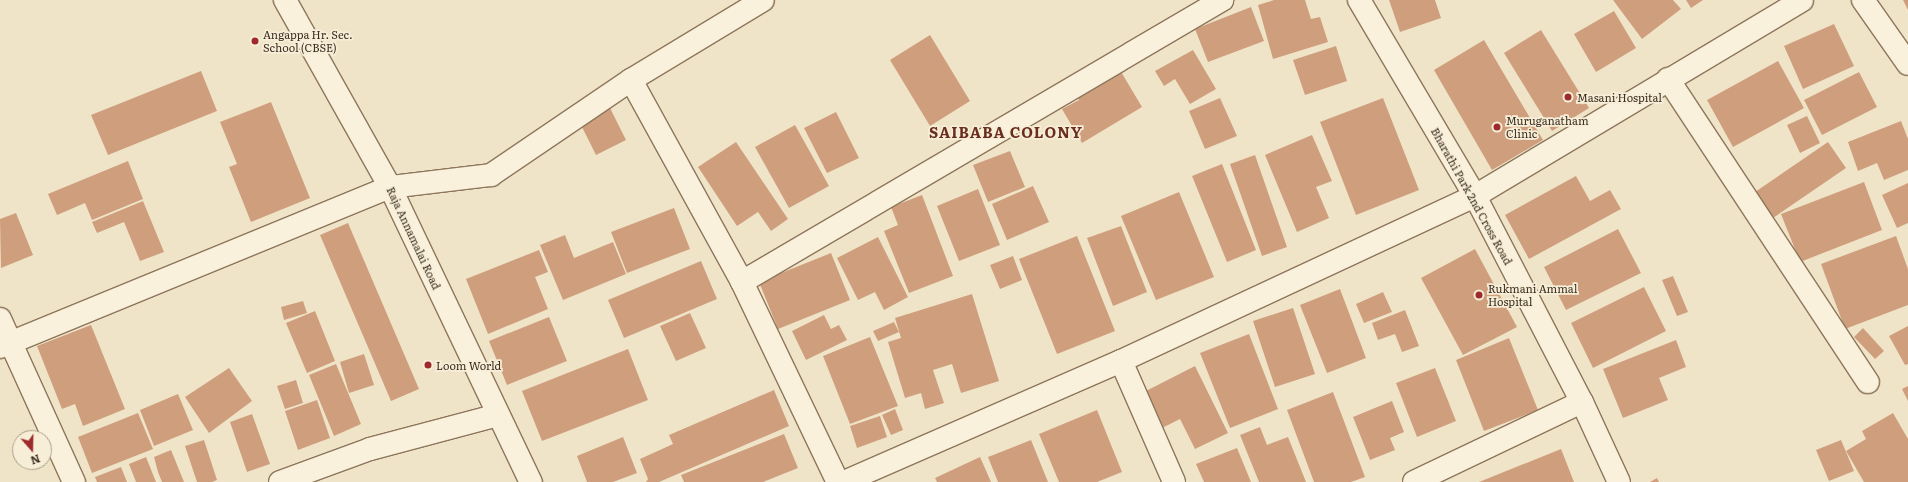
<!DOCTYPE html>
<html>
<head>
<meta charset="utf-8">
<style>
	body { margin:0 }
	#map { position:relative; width:1908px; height:482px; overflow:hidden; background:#f0e4c8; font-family:Literata,serif }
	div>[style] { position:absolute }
	.building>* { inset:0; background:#cf9f7d }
	.roads { filter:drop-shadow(1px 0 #8d765c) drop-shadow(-1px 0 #8d765c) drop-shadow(0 1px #8d765c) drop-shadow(0 -1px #8d765c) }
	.street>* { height:22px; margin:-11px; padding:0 11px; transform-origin:11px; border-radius:11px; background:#faf1dc }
	.secondary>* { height:22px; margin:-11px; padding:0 11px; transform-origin:11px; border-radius:11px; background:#faf1dc }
	.dots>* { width:11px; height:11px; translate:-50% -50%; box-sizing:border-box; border:2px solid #f7eed8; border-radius:50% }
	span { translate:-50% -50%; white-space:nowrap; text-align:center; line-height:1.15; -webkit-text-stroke:3.5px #f7eed8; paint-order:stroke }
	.poi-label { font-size:11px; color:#3d2e20 }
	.left { translate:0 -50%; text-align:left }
	.street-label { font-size:11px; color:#3d2e20 }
	.district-label { font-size:15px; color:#6b2e1e; font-weight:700; letter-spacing:1px }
	.north { position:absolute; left:12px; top:430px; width:40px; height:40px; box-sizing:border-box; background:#f7eed8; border:1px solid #ada18e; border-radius:50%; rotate:160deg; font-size:11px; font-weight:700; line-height:16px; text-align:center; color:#3d2e20 }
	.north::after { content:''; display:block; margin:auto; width:14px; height:18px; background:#9e2a2b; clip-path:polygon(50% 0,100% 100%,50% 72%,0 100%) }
</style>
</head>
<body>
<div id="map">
	<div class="building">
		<div style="clip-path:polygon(1274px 0,1305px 0,1311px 19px,1320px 17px,1328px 42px,1273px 59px,1258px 5px)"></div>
		<div style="clip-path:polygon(1389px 0,1435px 0,1441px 18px,1400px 32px)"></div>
		<div style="clip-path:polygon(1613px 0,1673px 0,1681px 9px,1642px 39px)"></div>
		<div style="clip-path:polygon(1686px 0,1703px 0,1691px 8px)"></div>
		<div style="clip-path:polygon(1903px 0,1908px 0,1908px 10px)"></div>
		<div style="clip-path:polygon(1251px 7px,1264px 41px,1208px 62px,1195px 29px)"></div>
		<div style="clip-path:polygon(1614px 11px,1636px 48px,1596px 72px,1574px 34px)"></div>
		<div style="clip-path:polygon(1834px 24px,1854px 66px,1803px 89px,1784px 46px)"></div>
		<div style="clip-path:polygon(1541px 30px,1589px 108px,1552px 131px,1504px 53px)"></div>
		<div style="clip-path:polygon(930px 35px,970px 101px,930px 126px,890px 60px)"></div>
		<div style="clip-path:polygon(1484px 40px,1543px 140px,1492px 170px,1434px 70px)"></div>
		<div style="clip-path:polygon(1336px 46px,1347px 81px,1305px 95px,1293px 60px)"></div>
		<div style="clip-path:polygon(1193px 50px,1216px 89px,1190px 104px,1175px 79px,1164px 86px,1155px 71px)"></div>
		<div style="clip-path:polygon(1778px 61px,1804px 108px,1733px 147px,1707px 100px)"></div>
		<div style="clip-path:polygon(1117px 65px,1142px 107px,1082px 143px,1062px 109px,1079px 100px,1074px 91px)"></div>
		<div style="clip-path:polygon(201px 71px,217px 111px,108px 155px,91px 115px)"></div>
		<div style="clip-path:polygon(1859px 72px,1877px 107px,1822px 135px,1804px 100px)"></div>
		<div style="clip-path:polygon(1220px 98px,1237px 136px,1205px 149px,1189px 111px)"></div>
		<div style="clip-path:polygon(1383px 98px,1419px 190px,1356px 215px,1320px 122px)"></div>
		<div style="clip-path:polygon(271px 102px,310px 198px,251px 222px,229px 167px,237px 164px,220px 122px)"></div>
		<div style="clip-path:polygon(610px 108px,626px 140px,596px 155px,580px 123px)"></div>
		<div style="clip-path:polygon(836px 112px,859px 158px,827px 173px,804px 128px)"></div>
		<div style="clip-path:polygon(1807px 116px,1820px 143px,1800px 153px,1787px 125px)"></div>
		<div style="clip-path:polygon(1901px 121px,1908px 139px,1908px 170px,1884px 180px,1877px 163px,1858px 171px,1848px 142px)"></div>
		<div style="clip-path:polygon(795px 125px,829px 186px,789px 208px,755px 147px)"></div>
		<div style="clip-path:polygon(1312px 135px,1332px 181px,1316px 187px,1329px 218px,1297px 232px,1265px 155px)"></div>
		<div style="clip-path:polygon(736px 142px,788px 219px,771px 231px,758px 212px,737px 226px,698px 167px)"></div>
		<div style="clip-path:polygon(1828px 142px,1846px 168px,1773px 218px,1755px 192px)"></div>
		<div style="clip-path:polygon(1010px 151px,1025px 187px,988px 202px,973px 165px)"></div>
		<div style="clip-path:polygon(1255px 155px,1287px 247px,1262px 256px,1230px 164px)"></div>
		<div style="clip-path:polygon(128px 161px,143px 199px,92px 220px,85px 203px,57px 215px,48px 194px)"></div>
		<div style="clip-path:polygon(1222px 164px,1256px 250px,1227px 262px,1192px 176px)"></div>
		<div style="clip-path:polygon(1576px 176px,1590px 201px,1610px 190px,1621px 209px,1529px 259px,1505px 215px)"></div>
		<div style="clip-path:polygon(1864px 182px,1882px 230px,1800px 262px,1781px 214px)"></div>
		<div style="clip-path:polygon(1908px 183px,1908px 223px,1897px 228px,1882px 195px)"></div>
		<div style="clip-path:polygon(1033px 186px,1049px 222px,1007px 240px,992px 204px)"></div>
		<div style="clip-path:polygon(978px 189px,1000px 245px,959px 261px,937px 206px)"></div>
		<div style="clip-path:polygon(1179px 192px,1214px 277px,1156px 300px,1121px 216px)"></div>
		<div style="clip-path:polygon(922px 195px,953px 276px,909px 293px,884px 231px,898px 225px,891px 207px)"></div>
		<div style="clip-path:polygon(143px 201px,164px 252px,140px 261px,124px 222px,97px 233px,92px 222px)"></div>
		<div style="clip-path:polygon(674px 208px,690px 249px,627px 273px,611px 232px)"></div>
		<div style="clip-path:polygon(16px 213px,33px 255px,1px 268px,0 219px)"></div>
		<div style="clip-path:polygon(348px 223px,419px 389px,391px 401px,320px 235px)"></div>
		<div style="clip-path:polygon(1121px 226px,1147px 292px,1113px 306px,1087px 238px)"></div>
		<div style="clip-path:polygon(1618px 229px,1641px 273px,1566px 310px,1544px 267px)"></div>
		<div style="clip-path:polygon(565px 235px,574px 258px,613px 242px,626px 274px,563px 300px,540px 245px)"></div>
		<div style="clip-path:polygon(1077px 236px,1115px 331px,1057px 354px,1019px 259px)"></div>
		<div style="clip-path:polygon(1896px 236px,1908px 269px,1908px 305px,1845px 329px,1821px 264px)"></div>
		<div style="clip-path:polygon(878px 237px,908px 297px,884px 310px,875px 292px,858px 300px,837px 258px)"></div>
		<div style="clip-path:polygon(1475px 249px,1517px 327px,1463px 355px,1421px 278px)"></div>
		<div style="clip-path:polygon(539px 250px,548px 272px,535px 277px,548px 309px,488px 334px,466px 279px)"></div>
		<div style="clip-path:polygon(831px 253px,850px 300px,778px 329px,759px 282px)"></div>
		<div style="clip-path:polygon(1013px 256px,1022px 280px,1000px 289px,990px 265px)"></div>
		<div style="clip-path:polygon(701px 261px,717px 299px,624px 338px,608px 300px)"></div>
		<div style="clip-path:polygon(1673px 276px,1688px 312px,1677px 316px,1662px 280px)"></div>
		<div style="clip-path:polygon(1644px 287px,1666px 331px,1593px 368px,1571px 323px)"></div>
		<div style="clip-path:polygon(1340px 289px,1366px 358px,1327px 373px,1300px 305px)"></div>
		<div style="clip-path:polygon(1383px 292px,1392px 312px,1364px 323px,1356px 304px)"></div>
		<div style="clip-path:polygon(972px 294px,999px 381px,961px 393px,952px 364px,933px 370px,944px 403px,925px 409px,921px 393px,905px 398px,888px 342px,901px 338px,895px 318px)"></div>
		<div style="clip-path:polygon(303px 301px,307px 313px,284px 320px,281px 307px)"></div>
		<div style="clip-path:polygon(1293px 308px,1315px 374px,1275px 387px,1253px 321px)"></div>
		<div style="clip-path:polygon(1405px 310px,1419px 346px,1402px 352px,1395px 334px,1378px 340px,1372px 323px)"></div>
		<div style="clip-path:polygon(315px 311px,335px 361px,307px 373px,286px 323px)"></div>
		<div style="clip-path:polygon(690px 313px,706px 348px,676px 361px,660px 326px)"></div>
		<div style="clip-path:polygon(824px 315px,831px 329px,839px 325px,847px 340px,806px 360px,792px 331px)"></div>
		<div style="clip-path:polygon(549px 317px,567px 361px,507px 385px,489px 341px)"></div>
		<div style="clip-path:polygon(894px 322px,899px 332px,878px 341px,873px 331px)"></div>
		<div style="clip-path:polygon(91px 325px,125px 409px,83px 426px,75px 404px,62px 409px,37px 346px)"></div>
		<div style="clip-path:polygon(1908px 326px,1908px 364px,1905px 365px,1889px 336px)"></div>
		<div style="clip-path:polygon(1863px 328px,1884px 351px,1875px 359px,1854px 337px)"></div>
		<div style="clip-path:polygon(1249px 334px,1278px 409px,1230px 428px,1200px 353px)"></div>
		<div style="clip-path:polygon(870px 337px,898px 406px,850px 424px,823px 356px)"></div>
		<div style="clip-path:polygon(1509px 338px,1538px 410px,1484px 431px,1456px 360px)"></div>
		<div style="clip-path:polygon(1676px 340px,1686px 367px,1659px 378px,1668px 400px,1623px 418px,1603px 369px)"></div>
		<div style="clip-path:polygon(628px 349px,648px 400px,542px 441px,522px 391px)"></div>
		<div style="clip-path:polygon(364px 354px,374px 385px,349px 393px,340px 362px)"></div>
		<div style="clip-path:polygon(336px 364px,361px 424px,334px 436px,309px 375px)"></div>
		<div style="clip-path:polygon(1195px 366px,1228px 433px,1195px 449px,1180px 419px,1162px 428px,1144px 392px)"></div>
		<div style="clip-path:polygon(229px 368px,252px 401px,209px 433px,185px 397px)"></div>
		<div style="clip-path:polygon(1435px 368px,1456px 421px,1417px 437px,1396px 383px)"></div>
		<div style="clip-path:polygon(296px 380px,303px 403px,285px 409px,277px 386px)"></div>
		<div style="clip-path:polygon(1908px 386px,1908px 401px,1902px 389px)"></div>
		<div style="clip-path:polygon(774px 390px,789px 426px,659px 482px,646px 482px,648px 479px,640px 459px,673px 444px,669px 435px)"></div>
		<div style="clip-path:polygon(1333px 392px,1365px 477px,1351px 482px,1314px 482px,1287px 410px)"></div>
		<div style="clip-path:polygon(178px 394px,193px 430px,154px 446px,140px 410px)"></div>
		<div style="clip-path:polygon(317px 400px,330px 438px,298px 450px,285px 411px)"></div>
		<div style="clip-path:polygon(1392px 401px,1404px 432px,1390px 438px,1395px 450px,1370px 460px,1353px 417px)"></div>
		<div style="clip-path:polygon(895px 409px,903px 430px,891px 435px,882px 415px)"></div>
		<div style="clip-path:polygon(1097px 410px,1122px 472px,1097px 482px,1059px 482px,1039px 434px)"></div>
		<div style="clip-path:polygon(138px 413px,153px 449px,92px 473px,78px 437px)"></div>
		<div style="clip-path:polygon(1893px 413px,1908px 439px,1908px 482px,1864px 482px,1846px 451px,1866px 439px,1862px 431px)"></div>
		<div style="clip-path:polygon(252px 414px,270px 464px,247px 472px,230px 422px)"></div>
		<div style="clip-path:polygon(880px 416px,887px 437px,857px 448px,850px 426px)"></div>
		<div style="clip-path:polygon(1260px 427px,1267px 445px,1288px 437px,1306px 482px,1259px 482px,1240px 435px)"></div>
		<div style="clip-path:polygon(784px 434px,798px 468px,763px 482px,684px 482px,681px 475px)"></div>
		<div style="clip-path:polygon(623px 437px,637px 473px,613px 482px,587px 482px,577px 456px)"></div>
		<div style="clip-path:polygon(204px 440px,217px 480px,212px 482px,197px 482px,185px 446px)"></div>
		<div style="clip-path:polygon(1031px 440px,1048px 482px,998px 482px,988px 457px)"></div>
		<div style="clip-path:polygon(1841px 440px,1854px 471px,1829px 481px,1816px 450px)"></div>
		<div style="clip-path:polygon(1237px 448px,1251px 482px,1204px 482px,1196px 464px)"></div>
		<div style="clip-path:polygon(1561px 449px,1574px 482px,1479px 482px)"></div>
		<div style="clip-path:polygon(171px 450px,184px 482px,162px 482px,158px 472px,154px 457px)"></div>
		<div style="clip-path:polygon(146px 457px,156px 482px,136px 482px,129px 464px)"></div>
		<div style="clip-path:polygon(980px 457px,991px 482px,937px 482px,935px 478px)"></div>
		<div style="clip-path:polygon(121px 467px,127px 482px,97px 482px,95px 477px)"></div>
		<div style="clip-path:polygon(1657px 478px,1659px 482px,1650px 482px)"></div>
	</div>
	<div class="roads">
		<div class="street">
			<div style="left:1359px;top:0;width:228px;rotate:59.4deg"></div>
			<div style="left:1475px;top:196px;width:232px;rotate:62.6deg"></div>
			<div style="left:1582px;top:402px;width:88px;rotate:65.2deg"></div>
			<div style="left:1863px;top:0;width:78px;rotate:54.9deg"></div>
			<div style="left:1668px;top:79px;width:363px;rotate:56.6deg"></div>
			<div style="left:631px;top:80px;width:230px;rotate:61.2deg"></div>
			<div style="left:742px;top:282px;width:557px;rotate:-30.43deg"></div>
			<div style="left:742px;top:282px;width:222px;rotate:64.4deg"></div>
			<div style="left:0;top:319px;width:179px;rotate:65.6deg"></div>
			<div style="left:0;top:347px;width:422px;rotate:-22.3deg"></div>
			<div style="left:390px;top:187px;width:102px;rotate:-6.8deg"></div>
			<div style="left:491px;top:175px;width:169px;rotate:-34.2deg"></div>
			<div style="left:631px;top:80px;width:154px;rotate:-31.2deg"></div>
			<div style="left:1121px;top:361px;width:132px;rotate:66.3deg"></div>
			<div style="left:280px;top:482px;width:96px;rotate:-20.1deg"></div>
			<div style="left:370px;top:449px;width:132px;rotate:-14.9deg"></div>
			<div style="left:844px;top:482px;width:302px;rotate:-23.6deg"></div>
			<div style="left:1121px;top:361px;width:391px;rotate:-25deg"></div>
			<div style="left:1475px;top:196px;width:381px;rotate:-30.9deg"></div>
			<div style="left:1414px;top:482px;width:186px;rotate:-25.5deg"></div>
		</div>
		<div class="secondary">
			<div style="left:285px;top:0;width:214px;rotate:60.7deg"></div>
			<div style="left:390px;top:187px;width:327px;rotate:64.5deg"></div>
		</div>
	</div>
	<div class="dots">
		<div style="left:255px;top:41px;background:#9e2a2b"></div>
		<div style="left:1568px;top:97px;background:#9e2a2b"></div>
		<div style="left:1497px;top:127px;background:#9e2a2b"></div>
		<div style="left:1479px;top:295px;background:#9e2a2b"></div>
		<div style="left:428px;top:365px;background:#9e2a2b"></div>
	</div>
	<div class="poi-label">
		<span class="left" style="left:263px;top:41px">Angappa Hr. Sec.<br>School (CBSE)</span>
		<span class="left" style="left:1577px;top:97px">Masani Hospital</span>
		<span class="left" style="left:1506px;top:127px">Muruganatham<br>Clinic</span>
		<span class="left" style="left:1488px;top:295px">Rukmani Ammal<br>Hospital</span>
		<span class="left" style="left:436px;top:365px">Loom World</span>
	</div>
	<div class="street-label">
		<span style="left:1472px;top:196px;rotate:61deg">Bharathi Park 2nd Cross Road</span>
		<span style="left:414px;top:238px;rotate:65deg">Raja Annamalai Road</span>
	</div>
	<div class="district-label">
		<span style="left:1006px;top:132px">SAIBABA COLONY</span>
	</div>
	<div class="north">N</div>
</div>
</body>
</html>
